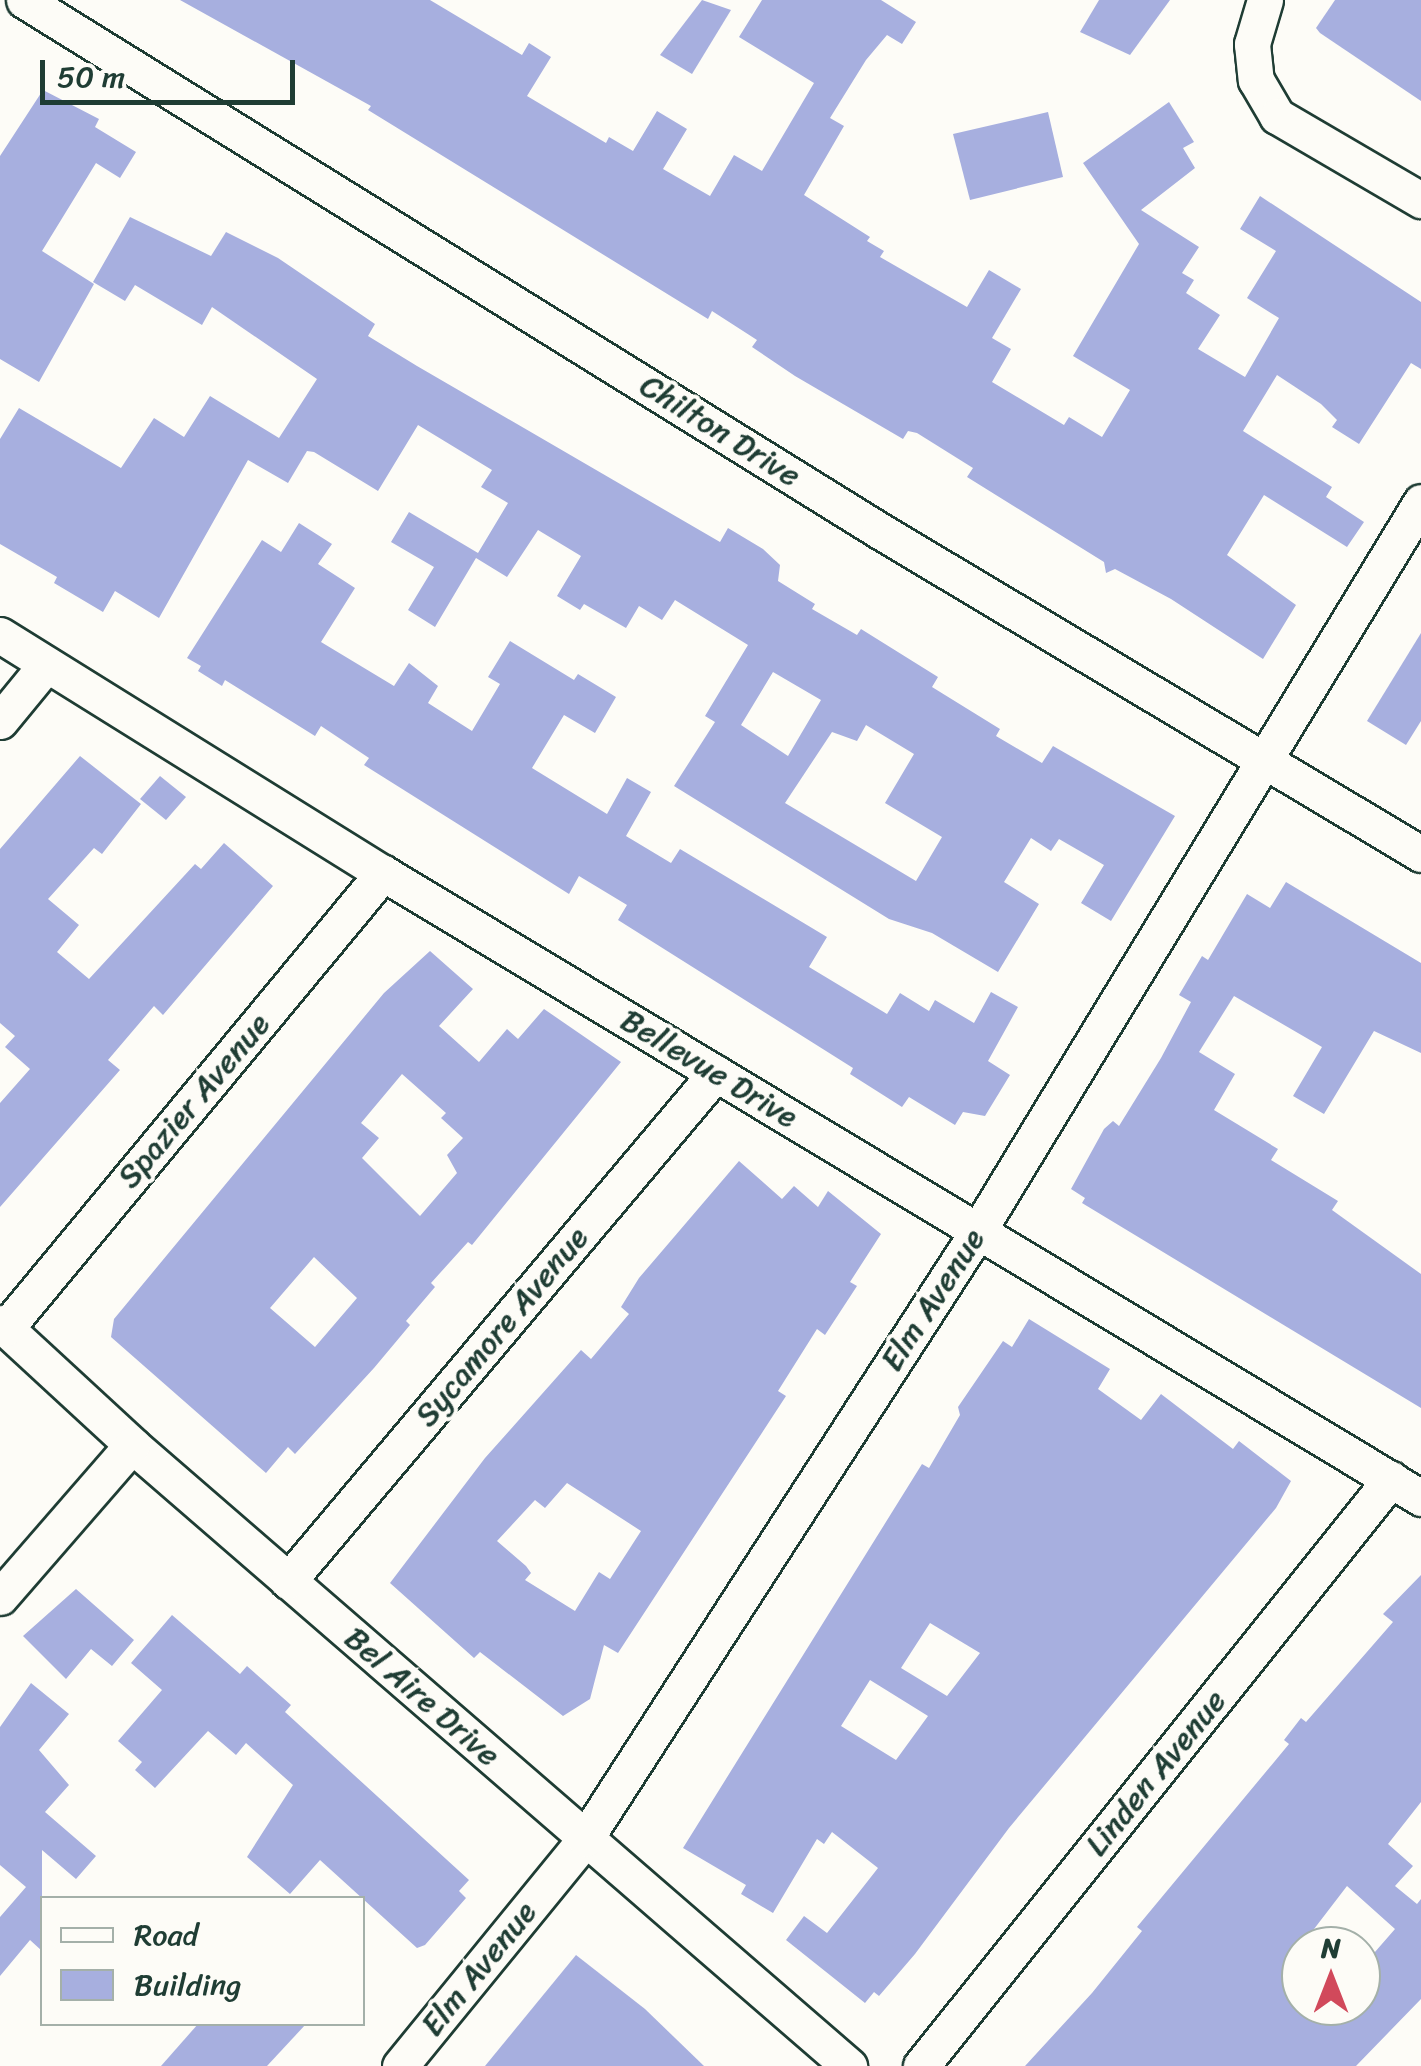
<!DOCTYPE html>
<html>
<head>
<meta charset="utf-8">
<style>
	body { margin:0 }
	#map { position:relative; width:1421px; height:2066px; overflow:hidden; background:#fdfcf7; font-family:Sriracha,sans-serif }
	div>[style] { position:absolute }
	.building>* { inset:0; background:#a7afdf }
	.roads { filter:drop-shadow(2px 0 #1f3d34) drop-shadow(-2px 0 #1f3d34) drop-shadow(0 2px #1f3d34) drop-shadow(0 -2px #1f3d34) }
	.minor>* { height:35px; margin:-17.5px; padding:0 17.5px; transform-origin:17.5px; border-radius:17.5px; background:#fdfcf7 }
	span { translate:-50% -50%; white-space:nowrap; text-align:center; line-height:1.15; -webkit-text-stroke:8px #fdfcf7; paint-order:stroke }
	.street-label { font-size:32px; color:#1f3d34 }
	.legend { position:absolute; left:40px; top:1896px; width:325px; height:130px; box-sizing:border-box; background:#fdfcf7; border:2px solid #a4b0a9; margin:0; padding:12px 18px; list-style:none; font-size:30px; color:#1f3d34 }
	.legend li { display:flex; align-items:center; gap:20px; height:50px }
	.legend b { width:50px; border:2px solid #a4b0a9 }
	.north { position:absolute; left:1281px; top:1926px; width:100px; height:100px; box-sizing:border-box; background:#fdfcf7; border:2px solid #a4b0a9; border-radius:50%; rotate:0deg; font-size:28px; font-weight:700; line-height:40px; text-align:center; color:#1f3d34 }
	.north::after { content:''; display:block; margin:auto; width:35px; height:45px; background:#d1495b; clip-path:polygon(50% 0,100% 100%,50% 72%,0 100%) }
	.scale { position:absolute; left:40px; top:60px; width:255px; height:45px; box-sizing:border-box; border:5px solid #1f3d34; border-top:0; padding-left:12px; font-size:30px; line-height:35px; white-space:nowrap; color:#1f3d34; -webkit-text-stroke:8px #fdfcf7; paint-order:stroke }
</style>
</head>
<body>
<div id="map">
	<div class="building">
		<div style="clip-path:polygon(180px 0,430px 0,522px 55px,529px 43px,551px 57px,527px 96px,606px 143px,609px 137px,633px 151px,657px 111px,687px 129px,663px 169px,710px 196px,734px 155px,762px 171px,814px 83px,739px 37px,762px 0,881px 0,916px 22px,902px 44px,887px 35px,866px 60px,830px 118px,844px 126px,804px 195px,870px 237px,867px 241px,884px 251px,880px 257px,967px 307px,989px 270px,1021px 289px,992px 338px,1011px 349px,992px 382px,1064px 425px,1069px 417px,1102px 437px,1130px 390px,1073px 356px,1139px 244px,1083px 163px,1169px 102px,1194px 142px,1183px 148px,1195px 168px,1141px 210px,1199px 247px,1182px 273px,1194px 280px,1186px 293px,1220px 315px,1198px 349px,1245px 377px,1279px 318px,1247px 298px,1276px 251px,1240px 229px,1260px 196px,1421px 302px,1421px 369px,1411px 363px,1359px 444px,1332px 427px,1337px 420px,1321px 404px,1277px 375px,1243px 431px,1332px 487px,1326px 497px,1364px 522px,1347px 547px,1264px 495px,1227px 555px,1296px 605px,1263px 659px,1171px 599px,1115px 569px,1106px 573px,1104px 562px,967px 477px,973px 468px,917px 433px,908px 431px,903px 439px,795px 376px,752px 347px,757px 340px,712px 311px,708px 319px,368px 110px,371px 106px)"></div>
		<div style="clip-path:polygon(702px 0,731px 10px,692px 74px,660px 55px)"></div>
		<div style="clip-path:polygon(1099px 0,1170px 0,1130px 55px,1080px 32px)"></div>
		<div style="clip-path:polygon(1335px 0,1421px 0,1421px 101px,1320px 33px,1316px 28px)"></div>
		<div style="clip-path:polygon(43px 90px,99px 119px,95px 127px,136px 152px,120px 178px,96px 163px,42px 251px,94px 284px,39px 382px,0 359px,0 156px)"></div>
		<div style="clip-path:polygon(1048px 112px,1063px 177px,970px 200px,953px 134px)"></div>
		<div style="clip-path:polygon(evenodd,130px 217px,211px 256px,226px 232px,278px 258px,375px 324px,368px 336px,417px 366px,720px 542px,728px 528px,763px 549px,780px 565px,778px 581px,815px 604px,812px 609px,857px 635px,861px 629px,938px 677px,932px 687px,1000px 729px,996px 736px,1042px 763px,1053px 746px,1175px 816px,1111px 921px,1081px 903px,1104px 865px,1059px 839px,1051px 851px,1031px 838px,1004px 882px,1039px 904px,998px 972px,932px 933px,889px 919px,674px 786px,715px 722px,705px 716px,748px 645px,675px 600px,662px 620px,639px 606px,626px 628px,584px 604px,580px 610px,557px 596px,581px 556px,538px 530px,507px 577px,476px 558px,435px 627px,408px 610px,434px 567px,391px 542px,409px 512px,478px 553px,508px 503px,481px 487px,492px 470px,418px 425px,378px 491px,314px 452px,307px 451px,288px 483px,248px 460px,159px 618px,115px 591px,103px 612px,54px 583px,57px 577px,0 544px,0 439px,19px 408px,121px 468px,154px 418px,184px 437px,210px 396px,279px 438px,317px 379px,212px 307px,202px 325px,135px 285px,125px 301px,93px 282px,130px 217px,773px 672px,821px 700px,788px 756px,741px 725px,773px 672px,130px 217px,866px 725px,914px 754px,885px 803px,942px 837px,916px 881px,785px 803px,832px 732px,857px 741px,866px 725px)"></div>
		<div style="clip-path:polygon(299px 523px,332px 544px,318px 564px,355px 588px,321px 642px,394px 686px,409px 663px,438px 686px,428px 703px,472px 731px,500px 684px,488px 677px,510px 641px,574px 680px,578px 674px,616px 697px,595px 733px,564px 715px,532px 768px,607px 814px,627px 778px,651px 792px,626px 836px,671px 863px,680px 849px,827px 937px,809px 967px,887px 1014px,900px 993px,929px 1011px,935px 1000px,974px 1023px,991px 992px,1018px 1007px,988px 1061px,1010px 1075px,985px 1116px,963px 1112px,955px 1125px,909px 1097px,902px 1107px,850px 1074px,853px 1068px,618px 920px,627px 905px,579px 876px,569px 894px,364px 765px,369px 758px,321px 726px,315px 736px,225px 680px,222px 686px,198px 671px,201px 666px,187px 658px,262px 540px,281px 552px)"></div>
		<div style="clip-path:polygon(1421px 633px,1421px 721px,1406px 745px,1367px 721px)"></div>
		<div style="clip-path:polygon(80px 756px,141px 804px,102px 854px,94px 848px,48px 899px,79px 925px,57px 952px,89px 979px,195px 864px,201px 869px,224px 843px,273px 886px,163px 1015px,154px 1006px,108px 1060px,120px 1070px,0 1207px,0 1103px,30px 1069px,5px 1047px,15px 1036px,0 1023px,0 849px)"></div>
		<div style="clip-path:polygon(160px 776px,186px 797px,166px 820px,140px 799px)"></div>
		<div style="clip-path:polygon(1286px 882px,1421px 963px,1421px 1053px,1374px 1031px,1324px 1114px,1293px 1096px,1322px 1047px,1234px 996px,1199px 1052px,1235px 1074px,1214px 1110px,1278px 1149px,1271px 1160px,1338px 1201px,1332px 1210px,1421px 1274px,1421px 1408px,1082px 1203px,1085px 1198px,1071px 1189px,1104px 1129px,1113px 1121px,1119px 1126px,1161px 1058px,1191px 1002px,1179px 995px,1202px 956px,1208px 960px,1247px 894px,1270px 908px)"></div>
		<div style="clip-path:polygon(evenodd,430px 951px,473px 989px,439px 1026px,479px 1062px,507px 1029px,518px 1039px,544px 1009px,621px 1062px,472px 1245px,468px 1242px,431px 1283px,435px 1287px,406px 1321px,410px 1325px,374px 1368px,295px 1454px,288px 1447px,266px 1473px,111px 1337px,114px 1319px,384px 993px,430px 951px,402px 1074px,446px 1113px,441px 1118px,463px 1138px,447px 1155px,457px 1173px,420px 1216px,362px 1158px,379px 1138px,361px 1123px,402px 1074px,430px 951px,314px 1257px,357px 1298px,315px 1347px,270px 1308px,314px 1257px)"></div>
		<div style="clip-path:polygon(evenodd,739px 1161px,782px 1199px,794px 1186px,818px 1207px,828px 1191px,881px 1234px,850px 1282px,857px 1286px,825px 1335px,817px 1329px,778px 1391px,786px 1396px,618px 1653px,604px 1645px,590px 1699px,563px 1716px,480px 1652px,474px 1658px,390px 1583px,485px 1458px,581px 1350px,591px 1359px,629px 1314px,621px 1307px,639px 1278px,739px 1161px,567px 1483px,641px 1531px,610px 1579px,599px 1572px,575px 1611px,525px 1580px,531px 1573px,526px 1566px,497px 1541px,535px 1500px,545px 1508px,567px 1483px)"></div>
		<div style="clip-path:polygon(evenodd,1029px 1319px,1110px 1369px,1098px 1389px,1141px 1420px,1161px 1394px,1233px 1449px,1239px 1441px,1291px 1481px,1276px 1508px,1009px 1828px,915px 1954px,879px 1996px,874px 1992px,865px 2003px,786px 1940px,804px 1916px,827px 1933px,878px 1868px,832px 1832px,824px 1844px,817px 1839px,773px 1913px,741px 1894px,746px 1885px,683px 1848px,922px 1464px,929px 1468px,960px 1415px,958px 1407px,1003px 1341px,1012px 1347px,1029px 1319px,930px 1623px,980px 1653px,947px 1696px,901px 1668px,930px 1623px,1029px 1319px,870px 1680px,928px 1716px,896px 1760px,841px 1726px,870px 1680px)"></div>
		<div style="clip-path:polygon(evenodd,1421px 1575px,1421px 1802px,1388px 1844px,1413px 1866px,1395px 1886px,1417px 1904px,1421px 1899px,1421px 1999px,1356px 2066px,1025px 2066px,1092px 1993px,1142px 1931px,1137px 1927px,1289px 1744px,1284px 1740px,1301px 1718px,1306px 1722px,1393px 1622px,1383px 1614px,1421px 1575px,1347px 1886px,1395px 1929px,1361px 1968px,1361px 2006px,1301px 2006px,1301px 1946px,1347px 1886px)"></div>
		<div style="clip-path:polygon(76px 1589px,134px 1640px,112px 1666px,91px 1649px,66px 1679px,23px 1636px)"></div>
		<div style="clip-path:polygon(172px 1615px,240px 1674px,247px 1666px,291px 1705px,285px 1712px,469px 1880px,459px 1891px,466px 1898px,425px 1945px,417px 1948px,320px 1860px,290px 1894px,247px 1857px,293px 1785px,246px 1743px,236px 1755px,208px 1731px,155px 1788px,135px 1770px,142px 1762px,118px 1741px,162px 1690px,131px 1663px)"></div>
		<div style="clip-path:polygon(31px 1683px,69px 1714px,39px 1750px,69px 1785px,45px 1812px,96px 1856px,76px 1879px,42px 1850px,42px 1951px,30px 1940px,0 1976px,0 1917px,26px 1887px,0 1865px,0 1727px)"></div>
		<div style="clip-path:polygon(576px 1955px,645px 2009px,704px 2066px,485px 2066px)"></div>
		<div style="clip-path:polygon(198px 2024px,306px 2024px,267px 2066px,161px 2066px)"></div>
	</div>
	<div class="roads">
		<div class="minor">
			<div style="left:24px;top:0;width:1007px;rotate:31.81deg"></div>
			<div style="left:880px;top:531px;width:630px;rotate:30.84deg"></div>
			<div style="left:1265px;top:0;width:46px;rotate:106.5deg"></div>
			<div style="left:1252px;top:44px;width:36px;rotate:84deg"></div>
			<div style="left:1256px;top:80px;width:42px;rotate:59.7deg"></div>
			<div style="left:1277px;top:116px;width:167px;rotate:30.3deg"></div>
			<div style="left:0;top:635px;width:451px;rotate:31.9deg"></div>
			<div style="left:383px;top:873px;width:1212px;rotate:31.05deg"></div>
			<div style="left:0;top:721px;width:71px;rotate:-50.7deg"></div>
			<div style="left:0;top:1323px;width:180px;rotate:42.7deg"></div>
			<div style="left:132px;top:1445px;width:949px;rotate:40.9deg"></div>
			<div style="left:6px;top:1328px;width:591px;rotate:-50.36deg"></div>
			<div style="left:288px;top:1581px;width:664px;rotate:-49.89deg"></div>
			<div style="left:0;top:1597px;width:201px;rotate:-49deg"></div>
			<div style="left:400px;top:2066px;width:293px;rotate:-50.8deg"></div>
			<div style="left:585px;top:1839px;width:724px;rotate:-57.12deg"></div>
			<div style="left:978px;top:1231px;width:853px;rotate:-58.71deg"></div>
			<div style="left:921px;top:2066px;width:752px;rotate:-51.32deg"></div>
		</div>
	</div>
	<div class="street-label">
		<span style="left:720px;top:431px;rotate:32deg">Chilton Drive</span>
		<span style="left:709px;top:1069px;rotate:31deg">Bellevue Drive</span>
		<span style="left:194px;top:1101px;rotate:-50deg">Spazier Avenue</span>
		<span style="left:933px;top:1300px;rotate:-57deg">Elm Avenue</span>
		<span style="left:502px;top:1327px;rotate:-50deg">Sycamore Avenue</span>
		<span style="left:422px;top:1697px;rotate:41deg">Bel Aire Drive</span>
		<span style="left:1156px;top:1773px;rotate:-51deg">Linden Avenue</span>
		<span style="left:479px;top:1969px;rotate:-51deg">Elm Avenue</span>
	</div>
	<ul class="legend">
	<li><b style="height:12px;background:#fdfcf7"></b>Road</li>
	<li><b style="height:28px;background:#a7afdf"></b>Building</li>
	</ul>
	<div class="north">N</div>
	<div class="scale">50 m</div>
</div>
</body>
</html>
